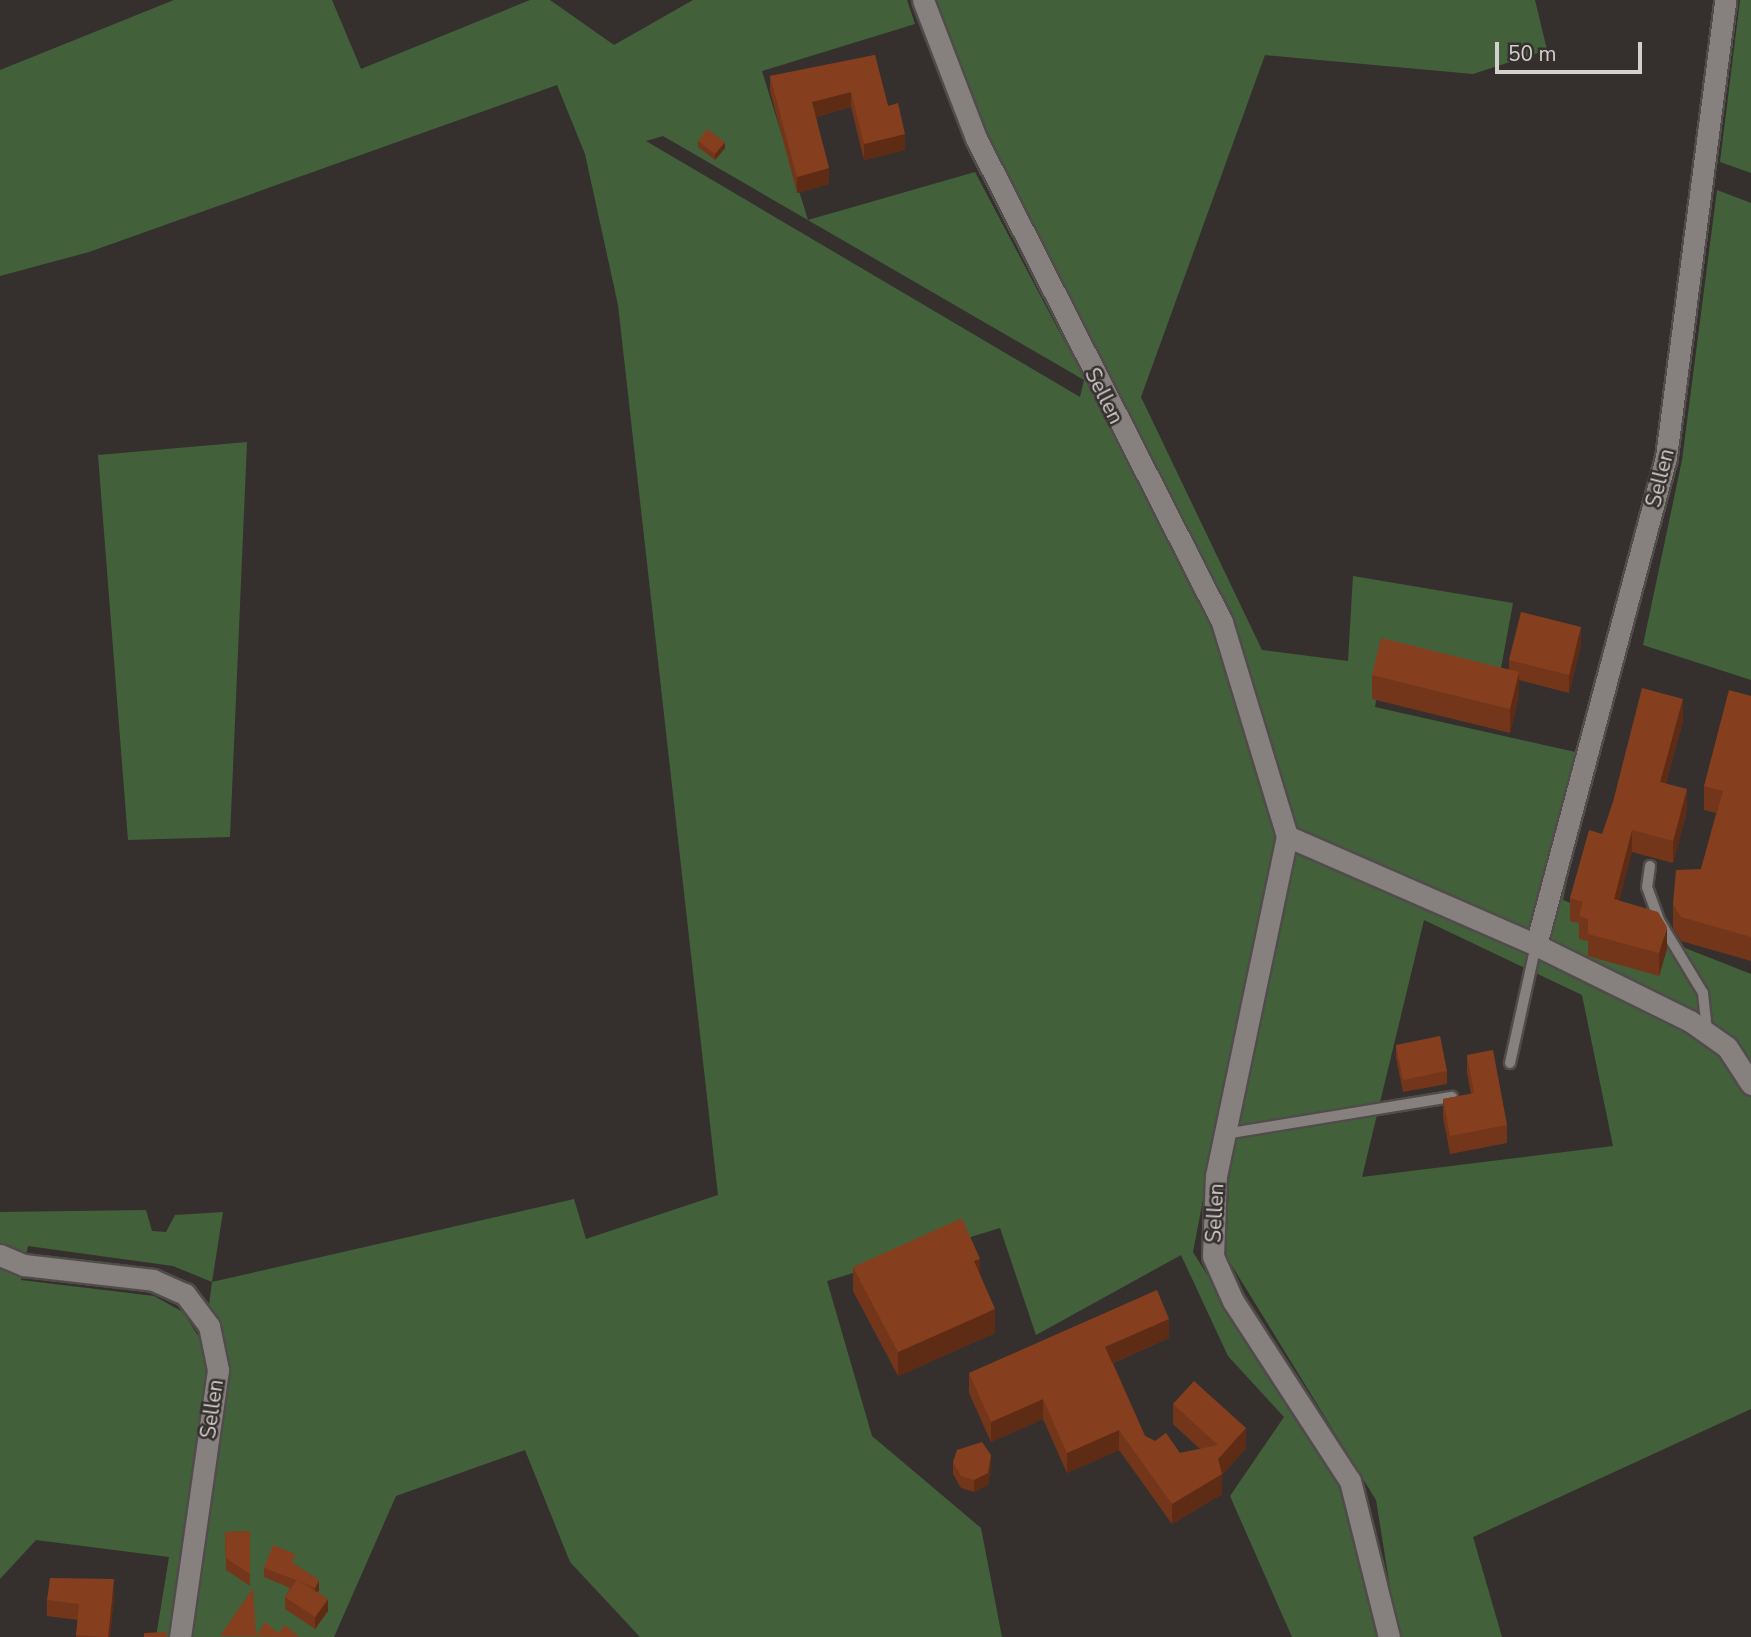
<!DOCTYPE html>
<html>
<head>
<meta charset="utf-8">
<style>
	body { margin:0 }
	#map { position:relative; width:1751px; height:1637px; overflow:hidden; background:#35302e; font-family:"Nunito Sans",sans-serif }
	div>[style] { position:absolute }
	.green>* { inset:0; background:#42613b }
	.roads { filter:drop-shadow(2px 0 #4f4c4a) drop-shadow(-2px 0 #4f4c4a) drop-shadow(0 2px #4f4c4a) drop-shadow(0 -2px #4f4c4a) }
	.lane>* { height:10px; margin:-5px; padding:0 5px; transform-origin:5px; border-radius:5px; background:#86807e }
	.street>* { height:21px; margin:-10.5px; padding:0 10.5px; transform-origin:10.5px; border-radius:10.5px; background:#86807e }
	.wall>* { inset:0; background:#73361a }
	.shaded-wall>* { inset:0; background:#5e2c15 }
	.building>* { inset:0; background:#863f1e }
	span { translate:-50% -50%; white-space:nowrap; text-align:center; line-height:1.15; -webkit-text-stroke:5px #35302e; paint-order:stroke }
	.street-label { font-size:21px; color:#d3d0cf }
	.scale { position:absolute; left:1495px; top:42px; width:147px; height:32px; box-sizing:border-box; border:4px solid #d3d0cf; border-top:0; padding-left:9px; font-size:21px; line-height:24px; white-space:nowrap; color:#d3d0cf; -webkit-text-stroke:5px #35302e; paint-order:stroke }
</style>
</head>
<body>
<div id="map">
	<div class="green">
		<div style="clip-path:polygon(evenodd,174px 0,332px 0,361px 69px,530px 0,550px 0,614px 45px,693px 0,907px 0,915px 24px,762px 71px,808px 220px,975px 172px,1085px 380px,1097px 373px,984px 134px,935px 0,1535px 0,1547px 50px,1473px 74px,1265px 55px,1141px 397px,1262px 650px,1348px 661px,1353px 576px,1513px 603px,1499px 679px,1383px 658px,1375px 707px,1593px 756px,1563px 900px,1751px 974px,1751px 1409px,1473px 1537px,1502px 1637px,1398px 1637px,1376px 1500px,1226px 1256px,1230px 1155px,1211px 1158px,1193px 1252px,1286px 1401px,1307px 1417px,1348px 1497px,1379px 1637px,1292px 1637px,1230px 1496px,1284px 1417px,1228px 1356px,1181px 1255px,1036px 1335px,1000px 1228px,827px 1281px,872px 1436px,981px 1528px,1002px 1637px,640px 1637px,570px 1562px,525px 1450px,396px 1496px,334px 1637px,156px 1637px,169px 1557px,36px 1540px,0 1579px,0 1212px,146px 1210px,152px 1231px,166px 1232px,175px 1215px,223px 1212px,212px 1282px,574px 1199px,586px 1239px,718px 1195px,618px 305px,585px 154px,557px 85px,89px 252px,0 276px,0 70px,174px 0,663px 136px,1084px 380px,1080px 397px,646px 141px,663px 136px,174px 0,1424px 920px,1582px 995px,1613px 1146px,1362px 1177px,1424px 920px,174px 0,28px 1246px,173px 1266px,212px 1282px,204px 1345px,183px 1312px,154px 1296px,21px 1280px,28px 1246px)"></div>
		<div style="clip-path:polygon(1740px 0,1751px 0,1751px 173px,1720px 162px)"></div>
		<div style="clip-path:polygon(1717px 190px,1751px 203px,1751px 680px,1643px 645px,1682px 460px)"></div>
		<div style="clip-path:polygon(247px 442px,230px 837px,128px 840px,98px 455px)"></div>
	</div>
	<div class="roads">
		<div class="lane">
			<div style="left:1650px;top:866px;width:21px;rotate:98deg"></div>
			<div style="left:1647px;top:887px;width:37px;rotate:70deg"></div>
			<div style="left:1660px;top:922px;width:83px;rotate:58.8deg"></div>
			<div style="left:1703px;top:993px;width:38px;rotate:84deg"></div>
			<div style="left:1510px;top:1063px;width:121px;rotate:-77.6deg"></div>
			<div style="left:1225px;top:1134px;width:230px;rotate:-9.3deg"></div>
		</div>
		<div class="street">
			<div style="left:923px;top:0;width:148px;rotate:69deg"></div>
			<div style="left:976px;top:138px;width:543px;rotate:63.06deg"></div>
			<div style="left:1222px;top:622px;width:224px;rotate:73.1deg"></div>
			<div style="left:1536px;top:945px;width:505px;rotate:-75.08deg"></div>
			<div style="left:1666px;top:457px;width:461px;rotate:-82.6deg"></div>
			<div style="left:0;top:1255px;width:26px;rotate:23deg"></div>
			<div style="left:24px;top:1265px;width:130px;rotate:6.6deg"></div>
			<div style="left:153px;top:1280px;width:35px;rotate:24deg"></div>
			<div style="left:185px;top:1294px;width:40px;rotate:53deg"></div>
			<div style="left:209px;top:1326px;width:45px;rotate:78.4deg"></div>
			<div style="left:218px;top:1370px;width:270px;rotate:98.1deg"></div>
			<div style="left:1389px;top:1637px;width:161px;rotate:-104deg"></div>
			<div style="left:1350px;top:1481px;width:215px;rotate:-123deg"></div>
			<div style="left:1233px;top:1301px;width:49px;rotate:-114deg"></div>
			<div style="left:1213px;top:1256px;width:80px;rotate:-87.9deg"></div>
			<div style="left:1216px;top:1176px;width:347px;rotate:-78.2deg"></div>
			<div style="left:1287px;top:836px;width:272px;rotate:23.6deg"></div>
			<div style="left:1536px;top:945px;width:172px;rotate:26.3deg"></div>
			<div style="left:1690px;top:1021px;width:45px;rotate:35.1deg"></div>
			<div style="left:1727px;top:1047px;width:44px;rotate:57deg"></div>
		</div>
	</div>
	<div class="wall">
		<div style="clip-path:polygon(875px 55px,888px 106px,905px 150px,864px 160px,851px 107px,816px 117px,829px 184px,797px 193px,770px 91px,770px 76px)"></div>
		<div style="clip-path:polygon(698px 141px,725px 148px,715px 160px,698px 147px)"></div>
		<div style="clip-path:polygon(1581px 645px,1569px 693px,1519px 680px,1519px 696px,1510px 733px,1372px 699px,1372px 675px,1509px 669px,1509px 660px)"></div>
		<div style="clip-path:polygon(1751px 696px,1751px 961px,1681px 941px,1673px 928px,1673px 904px,1701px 869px,1716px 813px,1704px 810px,1704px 786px)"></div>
		<div style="clip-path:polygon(1683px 721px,1666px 783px,1687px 811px,1673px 863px,1632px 852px,1619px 901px,1667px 949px,1659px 976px,1588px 956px,1588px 941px,1579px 939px,1579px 923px,1570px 921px,1570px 898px,1602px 834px)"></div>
		<div style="clip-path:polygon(1396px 1045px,1447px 1071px,1447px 1084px,1403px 1092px,1396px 1057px)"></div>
		<div style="clip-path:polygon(1467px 1055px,1507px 1125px,1507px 1143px,1450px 1154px,1443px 1117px,1443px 1099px,1471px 1094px,1467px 1073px)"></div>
		<div style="clip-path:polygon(853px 1267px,980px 1275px,995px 1333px,898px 1376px,853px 1291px)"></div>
		<div style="clip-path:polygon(1169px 1338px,1113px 1363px,1145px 1436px,1180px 1453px,1200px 1449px,1173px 1424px,1173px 1404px,1246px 1448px,1222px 1475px,1222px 1494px,1172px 1524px,1119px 1450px,1067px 1473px,1043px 1419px,991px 1442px,969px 1393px,969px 1373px)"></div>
		<div style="clip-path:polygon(953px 1462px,991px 1467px,988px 1485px,974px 1492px,961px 1488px,953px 1474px)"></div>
		<div style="clip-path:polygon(250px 1531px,250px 1586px,226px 1570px,225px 1532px)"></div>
		<div style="clip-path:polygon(295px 1564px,319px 1590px,317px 1592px,328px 1611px,315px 1629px,285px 1609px,285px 1597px,290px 1588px,264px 1577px,264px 1568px)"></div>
		<div style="clip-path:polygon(114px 1595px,110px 1637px,76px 1637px,78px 1620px,47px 1616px,47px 1600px)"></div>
	</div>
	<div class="shaded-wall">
		<div style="clip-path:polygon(851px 92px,851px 107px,812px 118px,812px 102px)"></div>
		<div style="clip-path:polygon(905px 134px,905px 150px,864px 160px,864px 144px)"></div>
		<div style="clip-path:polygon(725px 142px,725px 148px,715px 160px,715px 154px)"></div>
		<div style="clip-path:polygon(829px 168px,829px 184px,797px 193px,797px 177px)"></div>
		<div style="clip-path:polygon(1581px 627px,1581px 645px,1569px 693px,1569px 675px)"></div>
		<div style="clip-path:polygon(1519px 672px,1519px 696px,1510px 733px,1510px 709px)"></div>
		<div style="clip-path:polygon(1683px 699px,1683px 721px,1660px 804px,1660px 782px)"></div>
		<div style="clip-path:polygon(1687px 789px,1687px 811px,1673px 863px,1673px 841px)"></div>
		<div style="clip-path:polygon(1632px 830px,1632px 852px,1614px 921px,1614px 899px)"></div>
		<div style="clip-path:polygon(1667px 927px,1667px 949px,1659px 976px,1659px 953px)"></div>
		<div style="clip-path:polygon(980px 1259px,980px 1283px,974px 1261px)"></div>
		<div style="clip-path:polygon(995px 1309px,995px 1333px,898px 1376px,898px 1352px)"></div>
		<div style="clip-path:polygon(1169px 1319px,1169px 1338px,1105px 1366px,1105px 1347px)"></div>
		<div style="clip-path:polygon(1043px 1399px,1043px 1419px,991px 1442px,991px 1422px)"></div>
		<div style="clip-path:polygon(1246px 1428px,1246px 1448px,1222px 1475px,1222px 1494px,1172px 1524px,1172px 1504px,1218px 1459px)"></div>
		<div style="clip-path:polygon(1119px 1430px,1119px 1450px,1067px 1473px,1067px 1453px)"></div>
		<div style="clip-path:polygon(991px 1455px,991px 1467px,988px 1485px,974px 1492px,974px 1480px)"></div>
		<div style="clip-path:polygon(114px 1579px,114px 1595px,110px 1637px,108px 1637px)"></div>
		<div style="clip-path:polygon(319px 1580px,319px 1590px,315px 1598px,315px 1588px)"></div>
		<div style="clip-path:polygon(328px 1599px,328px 1611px,315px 1629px,315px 1617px)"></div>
	</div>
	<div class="building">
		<div style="clip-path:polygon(875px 55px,888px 106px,898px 103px,905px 134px,864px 144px,851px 92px,812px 102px,829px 168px,797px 177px,770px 76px)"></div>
		<div style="clip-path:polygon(707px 129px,725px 142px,715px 154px,698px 141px)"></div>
		<div style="clip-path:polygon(1521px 612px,1581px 627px,1569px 675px,1509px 660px)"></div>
		<div style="clip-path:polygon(1381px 638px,1519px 672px,1510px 709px,1372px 675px)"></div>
		<div style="clip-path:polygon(1642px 688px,1683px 699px,1660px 782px,1687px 789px,1673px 841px,1632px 830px,1614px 899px,1658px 912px,1667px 927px,1659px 953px,1588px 934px,1588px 919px,1579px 916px,1583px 902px,1570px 898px,1589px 830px,1602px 834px,1613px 802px)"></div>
		<div style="clip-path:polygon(1729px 690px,1751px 696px,1751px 937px,1681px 917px,1673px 904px,1676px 870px,1701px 869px,1723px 791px,1704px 786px)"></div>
		<div style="clip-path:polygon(1440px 1036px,1447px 1071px,1403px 1080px,1396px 1045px)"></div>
		<div style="clip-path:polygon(1493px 1050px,1507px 1125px,1450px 1136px,1443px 1099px,1474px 1093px,1467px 1055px)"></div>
		<div style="clip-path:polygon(962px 1218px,980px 1259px,974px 1261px,995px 1309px,898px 1352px,853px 1267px)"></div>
		<div style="clip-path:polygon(1157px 1290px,1169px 1319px,1105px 1347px,1145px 1436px,1155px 1441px,1166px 1433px,1180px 1453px,1218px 1445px,1173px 1404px,1194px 1381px,1246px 1428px,1218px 1459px,1222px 1474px,1172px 1504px,1119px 1430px,1067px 1453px,1043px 1399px,991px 1422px,969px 1373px)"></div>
		<div style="clip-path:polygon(982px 1442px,991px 1455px,988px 1473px,974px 1480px,961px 1476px,953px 1462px,957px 1450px)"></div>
		<div style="clip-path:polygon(250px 1531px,250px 1574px,226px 1558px,225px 1532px)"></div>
		<div style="clip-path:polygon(273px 1545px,295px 1554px,292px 1562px,319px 1580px,315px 1588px,306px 1584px,297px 1579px,296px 1580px,264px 1568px)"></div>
		<div style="clip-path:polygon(50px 1578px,114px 1579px,108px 1637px,76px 1635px,79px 1604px,47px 1600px)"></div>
		<div style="clip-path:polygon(297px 1579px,328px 1599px,315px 1617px,285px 1597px)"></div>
		<div style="clip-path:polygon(253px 1588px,256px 1636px,265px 1622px,278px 1633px,285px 1625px,299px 1637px,220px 1636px)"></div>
		<div style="clip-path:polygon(166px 1632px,167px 1637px,144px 1637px,144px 1633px)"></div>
	</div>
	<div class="street-label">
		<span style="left:1104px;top:396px;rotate:63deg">Sellen</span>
		<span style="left:1660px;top:478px;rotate:-76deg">Sellen</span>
		<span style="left:1215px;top:1213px;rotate:-87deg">Sellen</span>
		<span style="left:212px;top:1409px;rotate:-82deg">Sellen</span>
	</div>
	<div class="scale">50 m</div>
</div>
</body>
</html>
